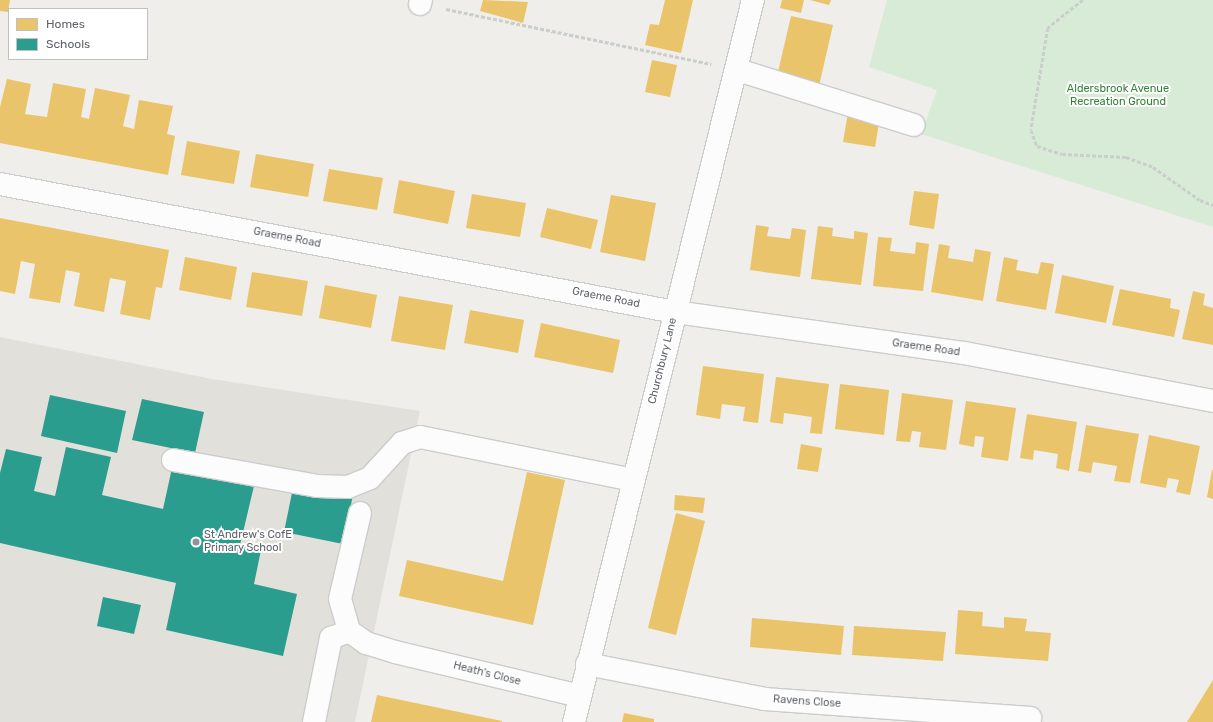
<!DOCTYPE html>
<html>
<head>
<meta charset="utf-8">
<style>
	body { margin:0 }
	#map { position:relative; width:1213px; height:722px; overflow:hidden; background:#efeeea; font-family:Rubik,sans-serif }
	div>[style] { position:absolute }
	.education>* { inset:0; background:#e2e0da }
	.green>* { inset:0; background:#d8ebd6 }
	.homes>* { inset:0; background:#e9c46a }
	.schools>* { inset:0; background:#2a9d8f }
	.path>* { height:2.5px; margin-top:-1.25px; transform-origin:0; background:repeating-linear-gradient(90deg,#cacfcc 0 4px,transparent 0 6px) }
	.roads { filter:drop-shadow(1px 0 #cbcccc) drop-shadow(-1px 0 #cbcccc) drop-shadow(0 1px #cbcccc) drop-shadow(0 -1px #cbcccc) }
	.minor>* { height:22px; margin:-11px; padding:0 11px; transform-origin:11px; border-radius:11px; background:#fdfcfc }
	.dots>* { width:11px; height:11px; translate:-50% -50%; box-sizing:border-box; border:2px solid #fff; border-radius:50% }
	span { translate:-50% -50%; white-space:nowrap; text-align:center; line-height:1.15; -webkit-text-stroke:4px #fff; paint-order:stroke }
	.park-label { font-size:11px; color:#348238 }
	.street-label { font-size:11px; color:#5f6368 }
	.poi-label { font-size:11px; color:#5f6368 }
	.left { translate:0 -50%; text-align:left }
	.legend { position:absolute; left:8px; top:8px; width:140px; height:52px; box-sizing:border-box; background:#fff; border:1px solid #bfc1c3; margin:0; padding:5px 7px; list-style:none; font-size:12px; color:#5f6368 }
	.legend li { display:flex; align-items:center; gap:8px; height:20px }
	.legend b { width:20px; border:1px solid #bfc1c3 }
</style>
</head>
<body>
<div id="map">
	<div class="education">
		<div style="clip-path:polygon(0 337px,212px 379px,420px 411px,355px 722px,0 722px)"></div>
	</div>
	<div class="green">
		<div style="clip-path:polygon(887px 0,1213px 0,1213px 227px,921px 134px,937px 90px,869px 67px)"></div>
	</div>
	<div class="homes">
		<div style="clip-path:polygon(0 0,10px 0,8px 12px,0 11px)"></div>
		<div style="clip-path:polygon(483px 0,528px 2px,523px 23px,480px 11px)"></div>
		<div style="clip-path:polygon(665px 0,693px 0,681px 53px,645px 45px,650px 24px,659px 25px)"></div>
		<div style="clip-path:polygon(782px 0,804px 0,801px 13px,780px 8px)"></div>
		<div style="clip-path:polygon(810px 0,831px 0,829px 5px)"></div>
		<div style="clip-path:polygon(791px 16px,833px 25px,819px 86px,777px 76px)"></div>
		<div style="clip-path:polygon(652px 60px,677px 65px,670px 97px,645px 92px)"></div>
		<div style="clip-path:polygon(7px 79px,31px 84px,25px 114px,47px 117px,53px 83px,86px 89px,81px 117px,89px 119px,95px 88px,130px 95px,123px 126px,134px 129px,139px 100px,173px 106px,167px 134px,175px 136px,168px 175px,0 143px,0 107px)"></div>
		<div style="clip-path:polygon(848px 113px,879px 123px,875px 147px,843px 142px)"></div>
		<div style="clip-path:polygon(187px 141px,240px 151px,234px 184px,181px 175px)"></div>
		<div style="clip-path:polygon(256px 154px,314px 164px,308px 197px,250px 187px)"></div>
		<div style="clip-path:polygon(329px 169px,383px 178px,377px 210px,323px 201px)"></div>
		<div style="clip-path:polygon(399px 180px,455px 191px,448px 224px,393px 213px)"></div>
		<div style="clip-path:polygon(914px 191px,939px 194px,934px 229px,909px 225px)"></div>
		<div style="clip-path:polygon(472px 194px,526px 203px,520px 237px,466px 228px)"></div>
		<div style="clip-path:polygon(611px 195px,656px 203px,645px 261px,600px 252px)"></div>
		<div style="clip-path:polygon(547px 208px,598px 220px,591px 249px,540px 237px)"></div>
		<div style="clip-path:polygon(0 218px,169px 250px,162px 288px,156px 287px,150px 320px,120px 314px,126px 281px,110px 278px,104px 312px,74px 306px,80px 273px,66px 270px,60px 303px,29px 298px,35px 264px,21px 261px,15px 294px,0 291px)"></div>
		<div style="clip-path:polygon(756px 225px,769px 227px,767px 236px,790px 239px,792px 228px,806px 230px,800px 277px,750px 270px)"></div>
		<div style="clip-path:polygon(818px 226px,833px 228px,832px 236px,854px 239px,854px 231px,868px 233px,861px 285px,811px 279px)"></div>
		<div style="clip-path:polygon(878px 237px,892px 238px,890px 251px,915px 254px,916px 242px,929px 244px,923px 291px,873px 286px)"></div>
		<div style="clip-path:polygon(939px 244px,950px 246px,948px 258px,973px 262px,975px 249px,991px 252px,983px 301px,931px 292px)"></div>
		<div style="clip-path:polygon(185px 257px,237px 267px,231px 300px,179px 290px)"></div>
		<div style="clip-path:polygon(1004px 257px,1018px 260px,1016px 270px,1038px 274px,1041px 262px,1054px 264px,1046px 310px,996px 301px)"></div>
		<div style="clip-path:polygon(252px 272px,308px 281px,302px 316px,246px 307px)"></div>
		<div style="clip-path:polygon(1062px 275px,1114px 286px,1106px 323px,1055px 313px)"></div>
		<div style="clip-path:polygon(325px 285px,377px 295px,371px 328px,319px 318px)"></div>
		<div style="clip-path:polygon(1120px 289px,1171px 299px,1170px 308px,1180px 310px,1174px 337px,1112px 325px)"></div>
		<div style="clip-path:polygon(1193px 291px,1205px 294px,1203px 305px,1213px 308px,1213px 345px,1182px 339px)"></div>
		<div style="clip-path:polygon(399px 296px,453px 305px,445px 350px,391px 341px)"></div>
		<div style="clip-path:polygon(470px 310px,524px 320px,518px 353px,464px 343px)"></div>
		<div style="clip-path:polygon(541px 323px,620px 340px,613px 373px,534px 357px)"></div>
		<div style="clip-path:polygon(703px 366px,764px 374px,758px 423px,743px 421px,745px 407px,722px 404px,720px 419px,696px 415px)"></div>
		<div style="clip-path:polygon(776px 377px,829px 384px,822px 434px,810px 433px,812px 417px,784px 413px,783px 424px,770px 422px)"></div>
		<div style="clip-path:polygon(840px 384px,889px 390px,884px 435px,835px 429px)"></div>
		<div style="clip-path:polygon(902px 393px,953px 400px,946px 450px,919px 447px,921px 432px,912px 431px,910px 442px,896px 441px)"></div>
		<div style="clip-path:polygon(966px 401px,1016px 408px,1008px 461px,981px 457px,984px 437px,975px 436px,974px 447px,959px 444px)"></div>
		<div style="clip-path:polygon(1027px 414px,1077px 422px,1069px 471px,1056px 468px,1058px 454px,1034px 450px,1033px 460px,1020px 458px)"></div>
		<div style="clip-path:polygon(1086px 425px,1139px 434px,1130px 483px,1114px 481px,1117px 466px,1093px 462px,1091px 473px,1078px 471px)"></div>
		<div style="clip-path:polygon(1149px 435px,1200px 446px,1190px 495px,1176px 492px,1179px 480px,1168px 478px,1166px 488px,1140px 483px)"></div>
		<div style="clip-path:polygon(801px 444px,822px 448px,818px 472px,797px 469px)"></div>
		<div style="clip-path:polygon(1212px 470px,1213px 470px,1213px 499px,1207px 497px)"></div>
		<div style="clip-path:polygon(527px 472px,565px 480px,533px 625px,399px 596px,407px 560px,503px 581px)"></div>
		<div style="clip-path:polygon(675px 495px,705px 498px,703px 513px,674px 510px)"></div>
		<div style="clip-path:polygon(676px 513px,705px 521px,676px 635px,648px 628px)"></div>
		<div style="clip-path:polygon(958px 610px,983px 612px,982px 626px,1004px 628px,1004px 617px,1027px 619px,1025px 631px,1051px 633px,1048px 661px,955px 654px)"></div>
		<div style="clip-path:polygon(752px 618px,844px 626px,841px 655px,750px 647px)"></div>
		<div style="clip-path:polygon(854px 626px,946px 632px,943px 661px,852px 655px)"></div>
		<div style="clip-path:polygon(1213px 680px,1213px 722px,1187px 722px)"></div>
		<div style="clip-path:polygon(377px 695px,502px 721px,502px 722px,371px 722px)"></div>
		<div style="clip-path:polygon(624px 713px,654px 719px,654px 722px,622px 722px)"></div>
	</div>
	<div class="schools">
		<div style="clip-path:polygon(50px 395px,126px 411px,117px 453px,41px 436px)"></div>
		<div style="clip-path:polygon(142px 399px,204px 412px,195px 453px,132px 440px)"></div>
		<div style="clip-path:polygon(66px 447px,111px 457px,102px 495px,163px 509px,172px 468px,254px 486px,240px 545px,261px 550px,254px 584px,297px 594px,283px 656px,166px 630px,176px 583px,0 543px,0 473px,6px 449px,42px 457px,34px 491px,55px 496px)"></div>
		<div style="clip-path:polygon(294px 483px,353px 495px,343px 544px,284px 532px)"></div>
		<div style="clip-path:polygon(103px 597px,141px 605px,134px 634px,97px 626px)"></div>
	</div>
	<div class="path">
		<div style="left:1083px;top:0;width:45px;rotate:141.3deg"></div>
		<div style="left:1048px;top:28px;width:103px;rotate:99.5deg"></div>
		<div style="left:1031px;top:130px;width:17px;rotate:69deg"></div>
		<div style="left:1037px;top:146px;width:26px;rotate:18deg"></div>
		<div style="left:1062px;top:154px;width:64px;rotate:2.7deg"></div>
		<div style="left:1126px;top:157px;width:29px;rotate:20deg"></div>
		<div style="left:1153px;top:167px;width:57px;rotate:35.1deg"></div>
		<div style="left:1200px;top:200px;width:14px;rotate:21deg"></div>
		<div style="left:446px;top:9px;width:271px;rotate:11.7deg"></div>
	</div>
	<div class="roads">
		<div class="minor">
			<div style="left:420px;top:4px;width:4px;rotate:-76deg"></div>
			<div style="left:738px;top:70px;width:184px;rotate:17.4deg"></div>
			<div style="left:0;top:184px;width:687px;rotate:10.74deg"></div>
			<div style="left:675px;top:312px;width:292px;rotate:8.1deg"></div>
			<div style="left:964px;top:353px;width:254px;rotate:10.9deg"></div>
			<div style="left:173px;top:460px;width:146px;rotate:10.2deg"></div>
			<div style="left:317px;top:486px;width:31px;rotate:2deg"></div>
			<div style="left:348px;top:487px;width:24px;rotate:-22deg"></div>
			<div style="left:370px;top:478px;width:47px;rotate:-47.6deg"></div>
			<div style="left:402px;top:443px;width:19px;rotate:-18deg"></div>
			<div style="left:420px;top:437px;width:217px;rotate:11.4deg"></div>
			<div style="left:360px;top:513px;width:88px;rotate:103.1deg"></div>
			<div style="left:340px;top:599px;width:33px;rotate:74deg"></div>
			<div style="left:349px;top:631px;width:21px;rotate:35deg"></div>
			<div style="left:366px;top:643px;width:30px;rotate:17deg"></div>
			<div style="left:395px;top:652px;width:189px;rotate:13.4deg"></div>
			<div style="left:587px;top:664px;width:181px;rotate:11.1deg"></div>
			<div style="left:765px;top:699px;width:266px;rotate:4.1deg"></div>
			<div style="left:314px;top:722px;width:86px;rotate:-78.6deg"></div>
			<div style="left:331px;top:638px;width:19px;rotate:-21deg"></div>
			<div style="left:574px;top:722px;width:744px;rotate:-76.08deg"></div>
		</div>
	</div>
	<div class="dots">
		<div style="left:196px;top:542px;background:#919496"></div>
	</div>
	<div class="park-label">
		<span style="left:1118px;top:96px">Aldersbrook Avenue<br>Recreation Ground</span>
	</div>
	<div class="street-label">
		<span style="left:287px;top:238px;rotate:11deg">Graeme Road</span>
		<span style="left:606px;top:298px;rotate:11deg">Graeme Road</span>
		<span style="left:926px;top:348px;rotate:8deg">Graeme Road</span>
		<span style="left:663px;top:361px;rotate:-76deg">Churchbury Lane</span>
		<span style="left:487px;top:674px;rotate:14deg">Heath's Close</span>
		<span style="left:807px;top:702px;rotate:4deg">Ravens Close</span>
	</div>
	<div class="poi-label">
		<span class="left" style="left:204px;top:542px">St Andrew's CofE<br>Primary School</span>
	</div>
	<ul class="legend">
	<li><b style="height:11px;background:#e9c46a"></b>Homes</li>
	<li><b style="height:11px;background:#2a9d8f"></b>Schools</li>
	</ul>
</div>
</body>
</html>
